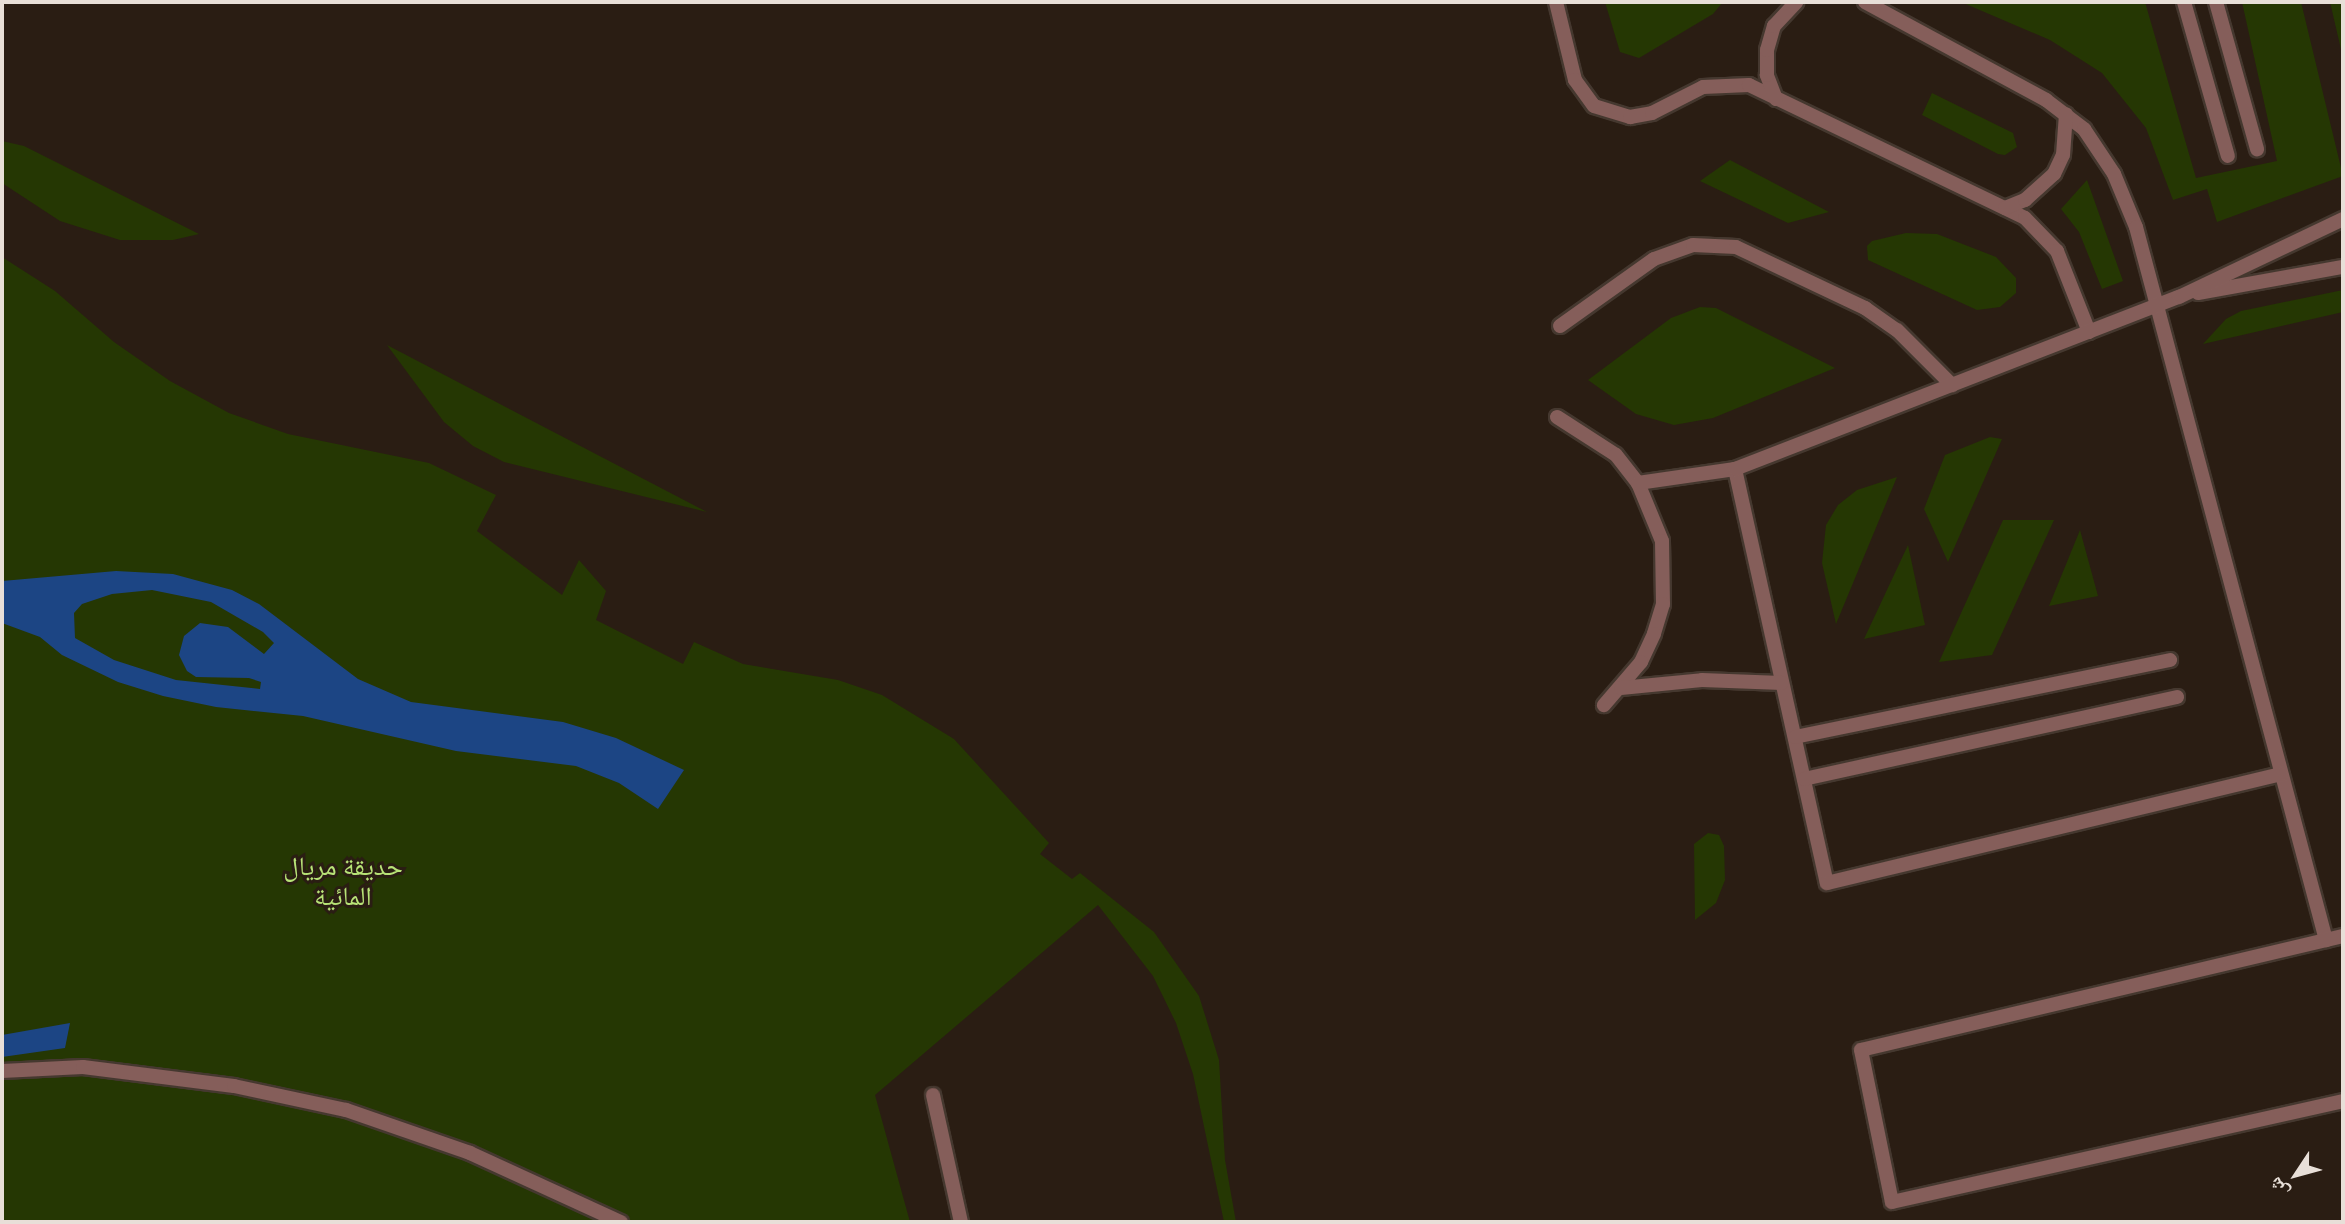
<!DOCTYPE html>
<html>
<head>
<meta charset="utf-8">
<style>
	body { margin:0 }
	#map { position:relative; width:2345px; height:1224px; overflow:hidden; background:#2a1d13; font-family:Figtree,"Noto Naskh Arabic",sans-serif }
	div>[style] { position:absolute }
	.green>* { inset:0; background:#253703 }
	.water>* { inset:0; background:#1c4584 }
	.roads { filter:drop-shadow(2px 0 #45382f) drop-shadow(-2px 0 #45382f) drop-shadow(0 2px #45382f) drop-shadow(0 -2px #45382f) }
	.service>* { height:14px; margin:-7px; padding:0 7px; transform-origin:7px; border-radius:7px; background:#855e5a }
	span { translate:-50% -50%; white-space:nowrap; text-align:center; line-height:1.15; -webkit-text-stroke:6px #2a1d13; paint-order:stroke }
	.park-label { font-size:26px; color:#b8e377 }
	.frame { position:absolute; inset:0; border:4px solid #e8dfd8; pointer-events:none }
	.north { position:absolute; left:2261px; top:1140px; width:70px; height:70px; -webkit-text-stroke:5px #2a1d13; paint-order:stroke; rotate:234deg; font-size:19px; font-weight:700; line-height:28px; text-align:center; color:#e8dfd8 }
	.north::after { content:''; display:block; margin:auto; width:24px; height:32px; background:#e8dfd8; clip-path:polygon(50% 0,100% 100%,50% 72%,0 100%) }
</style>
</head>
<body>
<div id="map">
	<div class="green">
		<div style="clip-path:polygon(1605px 2px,1723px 2px,1713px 14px,1639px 58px,1620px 52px)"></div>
		<div style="clip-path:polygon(1961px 2px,2145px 2px,2196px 178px,2277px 161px,2242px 2px,2301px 2px,2343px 176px,2217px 222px,2207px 189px,2173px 200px,2146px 128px,2102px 73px,2050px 40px)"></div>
		<div style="clip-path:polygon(2330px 2px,2343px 2px,2343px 58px)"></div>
		<div style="clip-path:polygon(1932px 93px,2013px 133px,2017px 147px,2005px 155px,1998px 154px,1922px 115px)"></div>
		<div style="clip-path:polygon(2px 141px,24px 146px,199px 234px,173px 240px,120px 240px,60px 221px,2px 183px)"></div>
		<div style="clip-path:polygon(1730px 160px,1829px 212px,1788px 223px,1700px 181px)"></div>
		<div style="clip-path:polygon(2087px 180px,2123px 281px,2102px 289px,2079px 232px,2061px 209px)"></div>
		<div style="clip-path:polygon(1906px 233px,1937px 234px,1996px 257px,2016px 278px,2016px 293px,2000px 307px,1977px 310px,1868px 260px,1867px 246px,1872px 241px)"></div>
		<div style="clip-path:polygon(2px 257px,55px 291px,114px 342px,170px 381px,229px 413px,288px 434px,429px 463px,496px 495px,477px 531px,562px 595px,579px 560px,606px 591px,596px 620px,683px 664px,694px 642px,743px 664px,838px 680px,882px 695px,954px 739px,1049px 843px,1040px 854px,1072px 879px,1080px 873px,1154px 932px,1199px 996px,1219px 1060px,1225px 1160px,1236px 1222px,1224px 1222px,1193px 1074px,1176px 1023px,1153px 976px,1098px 905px,875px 1095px,910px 1222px,2px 1222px)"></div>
		<div style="clip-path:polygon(2343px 290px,2343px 312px,2203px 344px,2226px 319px,2241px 311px)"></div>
		<div style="clip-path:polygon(1700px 307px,1716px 308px,1835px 368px,1713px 418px,1674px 425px,1636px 414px,1588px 380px,1671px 318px)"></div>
		<div style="clip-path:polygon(387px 345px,707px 512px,504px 462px,473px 446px,444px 422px)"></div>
		<div style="clip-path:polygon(1990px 437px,2002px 439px,1948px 562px,1924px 509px,1945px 455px)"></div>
		<div style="clip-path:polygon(1897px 477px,1836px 624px,1822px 563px,1826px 525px,1838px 505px,1857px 490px)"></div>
		<div style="clip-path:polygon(2003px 520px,2054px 520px,1992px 655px,1939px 662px)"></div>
		<div style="clip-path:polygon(2080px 530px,2098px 596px,2049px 606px)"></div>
		<div style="clip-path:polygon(1908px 545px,1925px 625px,1864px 639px)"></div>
		<div style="clip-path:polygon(1708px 833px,1719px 835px,1724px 846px,1725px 880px,1716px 903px,1695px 920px,1694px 844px)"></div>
	</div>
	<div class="water">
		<div style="clip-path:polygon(evenodd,116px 571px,173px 574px,232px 590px,259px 604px,358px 679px,411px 702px,563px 722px,616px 738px,684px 770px,658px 809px,619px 783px,576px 766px,456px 751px,303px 716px,216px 707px,163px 696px,118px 682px,62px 655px,40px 637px,2px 623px,2px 581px,116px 571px,152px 590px,211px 602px,263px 632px,274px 643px,264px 654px,228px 627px,200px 623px,184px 636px,179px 655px,187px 671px,196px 677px,249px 678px,261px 682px,260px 689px,176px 680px,114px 660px,75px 638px,74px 613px,82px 604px,112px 594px,152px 590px)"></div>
		<div style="clip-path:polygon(70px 1023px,65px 1048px,2px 1057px,2px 1035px)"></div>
	</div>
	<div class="roads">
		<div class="service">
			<div style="left:1556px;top:2px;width:80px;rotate:76.3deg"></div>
			<div style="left:1575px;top:80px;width:32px;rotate:54deg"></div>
			<div style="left:1594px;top:106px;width:38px;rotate:17deg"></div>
			<div style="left:1630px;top:117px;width:22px;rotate:-10deg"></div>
			<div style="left:1652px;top:113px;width:57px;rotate:-27deg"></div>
			<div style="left:1703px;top:87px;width:46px;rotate:-2.5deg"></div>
			<div style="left:1749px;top:85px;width:306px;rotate:25.7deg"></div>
			<div style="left:2025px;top:218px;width:46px;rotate:45.9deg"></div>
			<div style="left:2057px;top:251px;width:87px;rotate:68.4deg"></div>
			<div style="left:1865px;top:2px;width:206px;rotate:28.4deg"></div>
			<div style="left:2046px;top:100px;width:48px;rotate:37.3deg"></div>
			<div style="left:2084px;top:129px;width:54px;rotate:56.3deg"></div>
			<div style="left:2114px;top:174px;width:57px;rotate:67.5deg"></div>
			<div style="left:2136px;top:227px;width:738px;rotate:75.08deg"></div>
			<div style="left:2184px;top:2px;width:160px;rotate:74.1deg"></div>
			<div style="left:2216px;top:2px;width:153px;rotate:74.4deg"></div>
			<div style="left:1776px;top:99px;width:26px;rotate:-111deg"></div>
			<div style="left:1767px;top:75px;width:25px;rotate:-90deg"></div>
			<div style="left:1767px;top:50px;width:25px;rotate:-74deg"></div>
			<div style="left:1774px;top:26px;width:33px;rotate:-47deg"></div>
			<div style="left:2005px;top:208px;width:22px;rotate:-22deg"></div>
			<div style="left:2025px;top:200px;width:39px;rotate:-42deg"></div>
			<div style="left:2054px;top:174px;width:21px;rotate:-65deg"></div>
			<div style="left:2063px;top:155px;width:41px;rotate:-85.8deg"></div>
			<div style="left:2198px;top:293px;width:147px;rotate:-10.2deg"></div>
			<div style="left:1560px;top:326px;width:115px;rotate:-35.5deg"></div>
			<div style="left:1654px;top:259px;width:41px;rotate:-19.7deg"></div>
			<div style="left:1693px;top:245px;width:43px;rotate:2.7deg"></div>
			<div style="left:1736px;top:247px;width:143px;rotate:25.3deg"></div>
			<div style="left:1865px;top:308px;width:39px;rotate:35deg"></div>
			<div style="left:1897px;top:330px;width:78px;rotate:45deg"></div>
			<div style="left:1557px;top:417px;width:70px;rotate:32.8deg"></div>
			<div style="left:1616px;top:455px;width:36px;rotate:52deg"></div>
			<div style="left:1638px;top:483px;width:63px;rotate:67.5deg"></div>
			<div style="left:1662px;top:541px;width:63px;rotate:89.1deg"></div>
			<div style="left:1663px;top:604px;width:31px;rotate:107deg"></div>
			<div style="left:1654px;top:634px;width:31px;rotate:115deg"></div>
			<div style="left:1641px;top:662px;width:57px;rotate:130.7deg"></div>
			<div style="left:1735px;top:469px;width:424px;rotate:77.5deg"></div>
			<div style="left:1827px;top:883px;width:467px;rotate:-13.5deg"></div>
			<div style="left:1638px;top:483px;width:98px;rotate:-8.2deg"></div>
			<div style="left:1735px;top:469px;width:476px;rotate:-21.2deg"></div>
			<div style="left:2179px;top:297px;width:182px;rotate:-25.4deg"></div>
			<div style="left:1621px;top:688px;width:81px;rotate:-5.6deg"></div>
			<div style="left:1702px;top:680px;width:80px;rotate:2.1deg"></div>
			<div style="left:1795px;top:737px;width:383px;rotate:-11.6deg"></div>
			<div style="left:1804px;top:779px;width:382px;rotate:-12.4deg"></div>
			<div style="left:2343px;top:936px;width:495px;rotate:166.7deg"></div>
			<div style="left:1861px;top:1050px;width:155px;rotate:78.5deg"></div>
			<div style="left:1892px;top:1202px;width:462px;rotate:-12.6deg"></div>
			<div style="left:2px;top:1071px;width:81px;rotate:-2.8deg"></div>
			<div style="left:83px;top:1067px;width:152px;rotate:7.2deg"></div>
			<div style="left:234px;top:1086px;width:115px;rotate:12.1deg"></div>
			<div style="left:346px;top:1110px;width:131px;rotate:19.1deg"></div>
			<div style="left:470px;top:1153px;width:166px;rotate:24.6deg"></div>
			<div style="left:933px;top:1095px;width:130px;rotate:77.6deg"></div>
		</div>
	</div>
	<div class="park-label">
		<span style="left:343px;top:882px">حديقة مريال<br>المائية</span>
	</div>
	<div class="frame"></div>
	<div class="north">ش</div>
</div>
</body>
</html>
